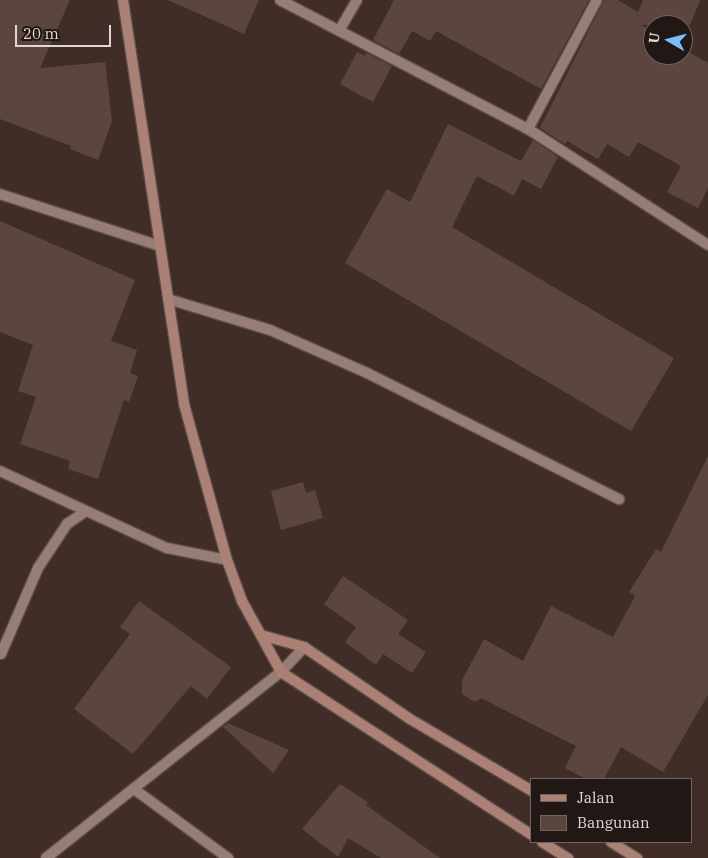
<!DOCTYPE html>
<html>
<head>
<meta charset="utf-8">
<style>
	body { margin:0 }
	#map { position:relative; width:708px; height:858px; overflow:hidden; background:#412d27; font-family:"IBM Plex Serif",serif }
	div>[style] { position:absolute }
	.building>* { inset:0; background:#5b453f }
	.roads { filter:drop-shadow(1px 0 #5c4b46) drop-shadow(-1px 0 #5c4b46) drop-shadow(0 1px #5c4b46) drop-shadow(0 -1px #5c4b46) }
	.lane>* { height:10px; margin:-5px; padding:0 5px; transform-origin:5px; border-radius:5px; background:#967d76 }
	.street>* { height:10px; margin:-5px; padding:0 5px; transform-origin:5px; border-radius:5px; background:#967d76 }
	.secondary>* { height:10px; margin:-5px; padding:0 5px; transform-origin:5px; border-radius:5px; background:#ab8075 }
	span { translate:-50% -50%; white-space:nowrap; text-align:center; line-height:1.15; -webkit-text-stroke:4px #211815; paint-order:stroke }
	.legend { position:absolute; left:530px; top:778px; width:162px; height:65px; box-sizing:border-box; background:#211815; border:1px solid #6f6461; margin:0; padding:6px 9px; list-style:none; font-size:15px; color:#e3d6d2 }
	.legend li { display:flex; align-items:center; gap:10px; height:25px }
	.legend b { width:25px; border:1px solid #6f6461 }
	.north { position:absolute; left:643px; top:15px; width:50px; height:50px; box-sizing:border-box; background:#211815; border:1px solid #6f6461; border-radius:50%; rotate:278deg; font-size:14px; font-weight:700; line-height:20px; text-align:center; color:#e3d6d2 }
	.north::after { content:''; display:block; margin:auto; width:18px; height:22px; background:#7bbef8; clip-path:polygon(50% 0,100% 100%,50% 72%,0 100%) }
	.scale { position:absolute; left:15px; top:25px; width:96px; height:22px; box-sizing:border-box; border:2px solid #e3d6d2; border-top:0; padding-left:6px; font-size:15px; line-height:18px; white-space:nowrap; color:#e3d6d2; -webkit-text-stroke:4px #211815; paint-order:stroke }
</style>
</head>
<body>
<div id="map">
	<div class="building">
		<div style="clip-path:polygon(0 0,70px 0,40px 68px,105px 62px,112px 121px,98px 160px,70px 149px,71px 146px,0 119px)"></div>
		<div style="clip-path:polygon(168px 0,259px 0,244px 34px)"></div>
		<div style="clip-path:polygon(394px 0,589px 0,541px 89px,436px 31px,430px 41px,412px 31px,399px 54px,373px 40px)"></div>
		<div style="clip-path:polygon(604px 0,618px 0,638px 12px,643px 0,700px 0,690px 25px,641px 25px,653px 32px,653px 55px,683px 55px,683px 49px,708px 63px,708px 188px,698px 208px,667px 192px,681px 166px,638px 142px,629px 157px,607px 144px,598px 159px,567px 141px,565px 144px,540px 128px)"></div>
		<div style="clip-path:polygon(357px 52px,365px 56px,366px 53px,392px 66px,373px 102px,340px 84px)"></div>
		<div style="clip-path:polygon(448px 124px,521px 161px,533px 140px,558px 157px,541px 189px,522px 179px,514px 196px,477px 176px,452px 227px,674px 358px,631px 431px,345px 263px,387px 189px,410px 202px)"></div>
		<div style="clip-path:polygon(0 221px,135px 280px,111px 341px,137px 350px,130px 373px,138px 376px,129px 402px,124px 400px,98px 479px,68px 469px,70px 461px,20px 444px,36px 397px,18px 391px,33px 345px,0 332px)"></div>
		<div style="clip-path:polygon(708px 456px,708px 695px,663px 772px,621px 747px,604px 779px,586px 779px,565px 768px,576px 746px,481px 698px,475px 702px,462px 694px,462px 680px,484px 639px,523px 661px,551px 606px,613px 637px,635px 596px,629px 592px,656px 549px,661px 552px)"></div>
		<div style="clip-path:polygon(303px 482px,306px 493px,315px 490px,323px 518px,281px 530px,271px 491px)"></div>
		<div style="clip-path:polygon(343px 576px,408px 620px,398px 634px,426px 652px,412px 673px,383px 654px,376px 665px,345px 642px,356px 627px,324px 604px)"></div>
		<div style="clip-path:polygon(139px 601px,231px 667px,207px 699px,191px 686px,133px 754px,74px 709px,130px 634px,120px 627px)"></div>
		<div style="clip-path:polygon(228px 723px,289px 750px,273px 773px,223px 727px)"></div>
		<div style="clip-path:polygon(340px 784px,368px 802px,366px 805px,440px 858px,381px 858px,348px 838px,338px 857px,302px 829px)"></div>
	</div>
	<div class="roads">
		<div class="lane">
			<div style="left:168px;top:299px;width:107px;rotate:16.9deg"></div>
			<div style="left:270px;top:330px;width:106px;rotate:23.9deg"></div>
			<div style="left:367px;top:373px;width:282px;rotate:26.6deg"></div>
		</div>
		<div class="street">
			<div style="left:280px;top:0;width:280px;rotate:27.5deg"></div>
			<div style="left:528px;top:129px;width:214px;rotate:32.8deg"></div>
			<div style="left:339px;top:31px;width:36px;rotate:-60deg"></div>
			<div style="left:528px;top:129px;width:146px;rotate:-61.9deg"></div>
			<div style="left:0;top:194px;width:168px;rotate:18deg"></div>
			<div style="left:0;top:471px;width:184px;rotate:24.8deg"></div>
			<div style="left:167px;top:548px;width:61px;rotate:11.3deg"></div>
			<div style="left:1px;top:654px;width:94px;rotate:-66.7deg"></div>
			<div style="left:38px;top:568px;width:53px;rotate:-56.6deg"></div>
			<div style="left:67px;top:524px;width:22px;rotate:-34deg"></div>
			<div style="left:134px;top:789px;width:117px;rotate:36.3deg"></div>
			<div style="left:46px;top:858px;width:300px;rotate:-38.4deg"></div>
			<div style="left:281px;top:672px;width:34px;rotate:-47deg"></div>
		</div>
		<div class="secondary">
			<div style="left:123px;top:0;width:409px;rotate:81.4deg"></div>
			<div style="left:184px;top:404px;width:162px;rotate:74.6deg"></div>
			<div style="left:227px;top:560px;width:44px;rotate:69.9deg"></div>
			<div style="left:242px;top:601px;width:81px;rotate:61.2deg"></div>
			<div style="left:281px;top:672px;width:299px;rotate:33deg"></div>
			<div style="left:261px;top:635px;width:45px;rotate:15.6deg"></div>
			<div style="left:304px;top:647px;width:128px;rotate:34.2deg"></div>
			<div style="left:410px;top:719px;width:142px;rotate:30.5deg"></div>
			<div style="left:542px;top:842px;width:31px;rotate:32deg"></div>
			<div style="left:611px;top:842px;width:31px;rotate:32deg"></div>
		</div>
	</div>
	<ul class="legend">
	<li><b style="height:6px;background:#ab8075"></b>Jalan</li>
	<li><b style="height:14px;background:#5b453f"></b>Bangunan</li>
	</ul>
	<div class="north">U</div>
	<div class="scale">20 m</div>
</div>
</body>
</html>
